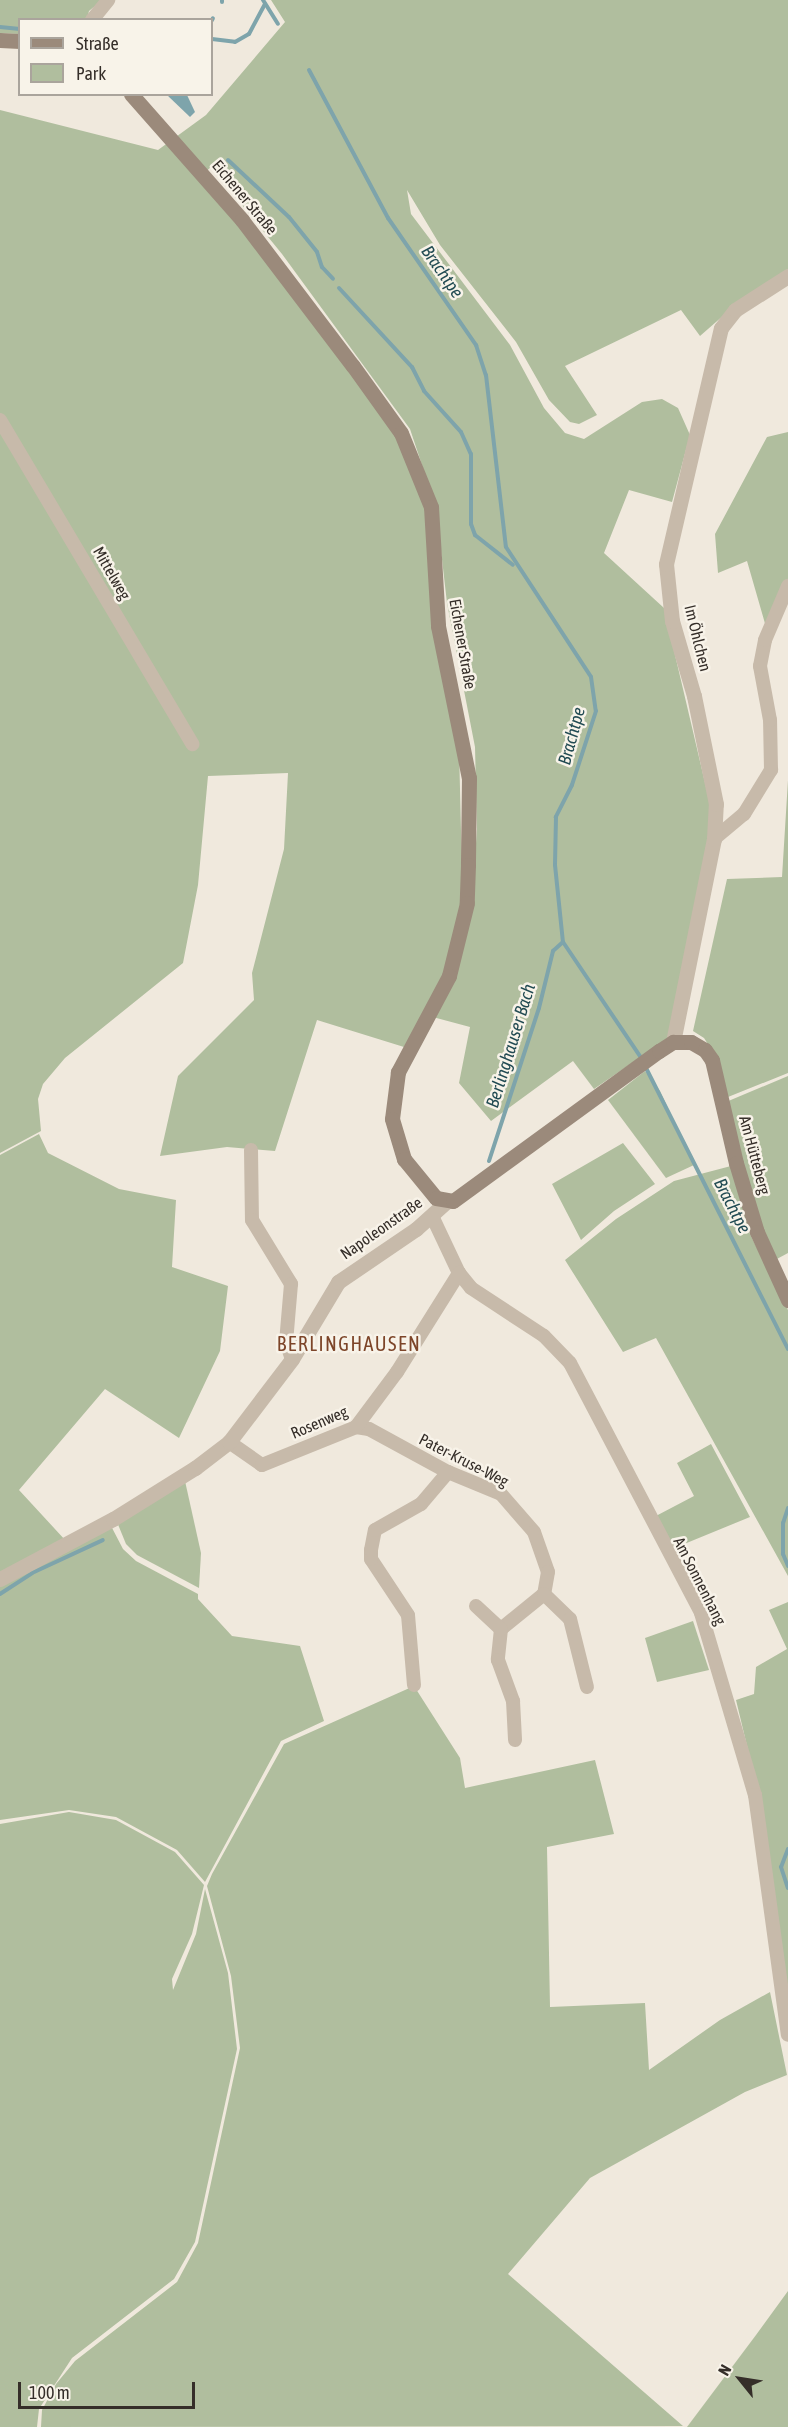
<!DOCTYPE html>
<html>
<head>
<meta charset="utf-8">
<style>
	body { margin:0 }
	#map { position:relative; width:788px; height:2427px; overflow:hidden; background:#f0e9dd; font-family:"Asap Condensed",sans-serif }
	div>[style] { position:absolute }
	.green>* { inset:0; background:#b0be9e }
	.water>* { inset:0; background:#7ea4ab }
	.stream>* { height:4px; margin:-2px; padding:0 2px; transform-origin:2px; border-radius:2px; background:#7ea4ab }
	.minor>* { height:14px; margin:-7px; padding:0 7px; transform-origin:7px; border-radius:7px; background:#c7baaa }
	.tertiary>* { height:15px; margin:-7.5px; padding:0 7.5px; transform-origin:7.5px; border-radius:7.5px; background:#c7baaa }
	.secondary>* { height:15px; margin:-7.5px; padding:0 7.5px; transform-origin:7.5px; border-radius:7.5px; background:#9b8a7b }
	span { translate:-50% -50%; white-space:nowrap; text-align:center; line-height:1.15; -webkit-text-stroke:5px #f8f3e9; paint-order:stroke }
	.street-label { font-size:16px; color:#352e29 }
	.water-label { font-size:18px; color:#224b53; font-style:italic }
	.quarter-label { font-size:20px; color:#7d4529; letter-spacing:1.5px }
	.legend { position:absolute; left:18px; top:18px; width:195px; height:78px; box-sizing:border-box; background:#f8f3e9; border:2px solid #aaa49c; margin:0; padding:8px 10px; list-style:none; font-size:18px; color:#352e29 }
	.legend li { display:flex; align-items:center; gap:12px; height:30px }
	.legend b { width:30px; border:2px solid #aaa49c }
	.north { position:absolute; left:710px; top:2349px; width:60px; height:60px; -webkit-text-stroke:4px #f8f3e9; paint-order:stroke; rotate:300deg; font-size:16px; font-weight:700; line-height:24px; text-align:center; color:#352e29 }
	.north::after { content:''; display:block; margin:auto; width:21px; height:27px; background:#352e29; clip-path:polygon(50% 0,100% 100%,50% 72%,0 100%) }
	.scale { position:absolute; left:18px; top:2382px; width:177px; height:27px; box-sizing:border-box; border:3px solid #352e29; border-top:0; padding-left:8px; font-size:18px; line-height:21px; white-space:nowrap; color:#352e29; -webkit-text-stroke:4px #f8f3e9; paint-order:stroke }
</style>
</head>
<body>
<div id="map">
	<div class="green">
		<div style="clip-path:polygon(0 0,102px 0,89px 11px,87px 19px,20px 20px,19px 34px,0 33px)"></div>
		<div style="clip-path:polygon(271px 0,788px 0,788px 269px,740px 301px,700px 336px,681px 310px,565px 366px,597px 415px,579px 424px,570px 422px,549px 400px,516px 342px,440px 245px,407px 190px,411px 214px,510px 345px,544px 408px,565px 433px,584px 439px,642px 402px,662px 399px,678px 408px,690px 435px,672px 502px,629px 490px,604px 553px,664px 608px,710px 804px,708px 839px,668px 1038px,594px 1089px,573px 1061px,491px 1121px,459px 1083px,470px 1027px,429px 1016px,451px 987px,472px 900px,477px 829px,475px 747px,447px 603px,436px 507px,410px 429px,282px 254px,211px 167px,203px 174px,353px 369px,396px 434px,414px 467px,429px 510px,436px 640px,459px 747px,463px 914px,445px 982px,404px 1047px,317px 1020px,275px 1151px,227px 1147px,160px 1156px,178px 1076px,254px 1000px,252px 973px,284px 849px,288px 773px,208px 776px,198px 885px,183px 963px,65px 1058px,43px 1084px,38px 1099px,41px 1131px,0 1153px,0 110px,158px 150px,206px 115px,285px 22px)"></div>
		<div style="clip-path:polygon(788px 432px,788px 579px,766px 627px,747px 561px,718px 573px,715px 534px,767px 437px)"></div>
		<div style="clip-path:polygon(788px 780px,788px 1073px,728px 1097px,720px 1063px,704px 1038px,693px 1031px,727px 879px,782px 877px)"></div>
		<div style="clip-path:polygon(645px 1071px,660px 1091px,694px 1165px,666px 1178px,608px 1100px)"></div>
		<div style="clip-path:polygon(788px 1076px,788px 1253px,775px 1260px,761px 1227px,726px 1102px)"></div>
		<div style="clip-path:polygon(39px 1134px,48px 1153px,119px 1189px,176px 1200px,172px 1267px,228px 1286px,220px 1351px,179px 1438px,105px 1389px,19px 1490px,66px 1541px,0 1576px,0 1155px)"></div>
		<div style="clip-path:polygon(623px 1143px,655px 1184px,614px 1211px,581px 1240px,552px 1184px)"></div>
		<div style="clip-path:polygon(731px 1166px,750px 1234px,788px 1310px,788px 1576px,656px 1338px,623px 1352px,565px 1260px,616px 1219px,674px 1181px)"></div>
		<div style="clip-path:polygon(711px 1444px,750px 1517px,672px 1549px,654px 1517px,694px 1496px,677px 1463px)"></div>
		<div style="clip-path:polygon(185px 1481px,201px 1553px,199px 1588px,137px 1555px,126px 1544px,117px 1522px)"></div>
		<div style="clip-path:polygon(110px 1524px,123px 1549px,136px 1561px,198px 1594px,198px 1599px,232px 1636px,300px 1646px,324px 1721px,281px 1741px,205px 1882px,177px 1850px,116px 1817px,69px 1810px,0 1820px,0 1582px)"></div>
		<div style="clip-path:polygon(788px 1602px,788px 2025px,759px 1796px,736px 1700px,754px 1694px,756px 1667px,787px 1649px,769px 1610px)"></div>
		<div style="clip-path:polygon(693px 1621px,709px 1670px,657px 1682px,645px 1638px)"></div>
		<div style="clip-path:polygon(414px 1686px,460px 1758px,465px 1788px,595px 1760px,614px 1834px,547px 1847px,550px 2007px,645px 2003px,649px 2070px,720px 2020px,770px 1992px,787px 2075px,745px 2092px,590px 2178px,508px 2274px,683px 2426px,41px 2427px,42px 2410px,56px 2384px,75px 2361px,177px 2282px,198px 2243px,240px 2048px,231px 1976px,207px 1886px,212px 1874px,284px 1744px)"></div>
		<div style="clip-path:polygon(69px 1812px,116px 1820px,175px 1852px,204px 1885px,192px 1934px,172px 1979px,173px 1990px,196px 1934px,205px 1889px,228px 1973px,237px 2049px,195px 2242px,174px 2279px,72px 2358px,39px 2409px,37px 2427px,0 2427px,0 1824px)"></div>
		<div style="clip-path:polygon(788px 2291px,788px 2427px,687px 2427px,756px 2335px)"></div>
	</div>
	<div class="water">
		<div style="clip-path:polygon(167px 95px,187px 95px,195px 112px,190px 117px)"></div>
	</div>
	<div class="stream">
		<div style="left:222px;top:0;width:2px;rotate:90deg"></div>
		<div style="left:263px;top:0;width:28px;rotate:58deg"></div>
		<div style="left:212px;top:20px;width:2px;rotate:-63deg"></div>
		<div style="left:0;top:27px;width:20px;rotate:6deg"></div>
		<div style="left:212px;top:39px;width:23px;rotate:7deg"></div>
		<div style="left:235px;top:42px;width:16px;rotate:-30deg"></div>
		<div style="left:249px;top:34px;width:34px;rotate:-62deg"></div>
		<div style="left:309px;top:70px;width:168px;rotate:61.9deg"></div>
		<div style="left:388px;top:218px;width:155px;rotate:55.3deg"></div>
		<div style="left:476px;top:345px;width:32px;rotate:72deg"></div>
		<div style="left:486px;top:375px;width:173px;rotate:83.4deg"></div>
		<div style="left:506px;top:547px;width:155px;rotate:56.8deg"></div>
		<div style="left:591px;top:677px;width:34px;rotate:82deg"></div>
		<div style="left:596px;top:711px;width:78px;rotate:108deg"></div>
		<div style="left:572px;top:785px;width:36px;rotate:117deg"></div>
		<div style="left:556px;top:817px;width:48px;rotate:91.2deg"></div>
		<div style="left:555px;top:865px;width:77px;rotate:84.1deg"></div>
		<div style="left:563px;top:942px;width:141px;rotate:56deg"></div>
		<div style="left:228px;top:160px;width:83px;rotate:43.1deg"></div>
		<div style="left:289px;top:217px;width:45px;rotate:51.3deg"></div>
		<div style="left:317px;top:252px;width:16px;rotate:72deg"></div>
		<div style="left:322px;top:267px;width:16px;rotate:47deg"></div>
		<div style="left:339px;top:288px;width:108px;rotate:47.3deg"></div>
		<div style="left:412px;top:367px;width:27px;rotate:63deg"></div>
		<div style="left:424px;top:391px;width:55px;rotate:47.9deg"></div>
		<div style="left:461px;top:432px;width:24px;rotate:66deg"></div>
		<div style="left:471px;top:454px;width:70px;rotate:90deg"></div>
		<div style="left:471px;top:524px;width:12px;rotate:70deg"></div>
		<div style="left:475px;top:535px;width:48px;rotate:38.3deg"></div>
		<div style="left:645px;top:1066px;width:317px;rotate:63.2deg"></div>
		<div style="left:489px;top:1161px;width:161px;rotate:-71.9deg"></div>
		<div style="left:539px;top:1008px;width:59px;rotate:-76.2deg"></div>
		<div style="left:553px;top:951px;width:13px;rotate:-42deg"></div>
		<div style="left:788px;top:1508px;width:16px;rotate:108deg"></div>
		<div style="left:783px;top:1523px;width:31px;rotate:90deg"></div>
		<div style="left:783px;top:1554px;width:13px;rotate:67deg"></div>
		<div style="left:0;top:1594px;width:38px;rotate:-33deg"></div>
		<div style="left:32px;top:1573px;width:78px;rotate:-24.9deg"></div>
		<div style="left:788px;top:1849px;width:19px;rotate:111deg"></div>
		<div style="left:781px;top:1867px;width:22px;rotate:72deg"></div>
	</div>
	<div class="minor">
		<div style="left:92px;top:20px;width:26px;rotate:-51deg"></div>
		<div style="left:0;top:420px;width:377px;rotate:59.3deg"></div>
		<div style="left:714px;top:839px;width:39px;rotate:-40deg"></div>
		<div style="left:744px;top:814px;width:52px;rotate:-58.5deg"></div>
		<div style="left:771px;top:770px;width:50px;rotate:-91.1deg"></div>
		<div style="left:770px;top:720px;width:55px;rotate:-100.5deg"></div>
		<div style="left:760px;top:666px;width:26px;rotate:-79deg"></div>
		<div style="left:765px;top:640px;width:59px;rotate:-66.9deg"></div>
		<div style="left:251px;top:1150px;width:70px;rotate:89.2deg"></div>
		<div style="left:252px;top:1220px;width:75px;rotate:58.6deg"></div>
		<div style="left:291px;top:1284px;width:58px;rotate:94.9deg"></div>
		<div style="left:286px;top:1342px;width:18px;rotate:71deg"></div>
		<div style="left:432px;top:1216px;width:63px;rotate:64.7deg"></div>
		<div style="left:459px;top:1273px;width:19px;rotate:51deg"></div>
		<div style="left:471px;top:1288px;width:87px;rotate:33.3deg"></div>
		<div style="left:544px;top:1336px;width:37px;rotate:46deg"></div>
		<div style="left:570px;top:1363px;width:282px;rotate:62.3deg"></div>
		<div style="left:701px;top:1613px;width:190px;rotate:73.5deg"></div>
		<div style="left:755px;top:1795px;width:242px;rotate:82.2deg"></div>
		<div style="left:356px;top:1427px;width:13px;rotate:9deg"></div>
		<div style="left:369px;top:1429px;width:90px;rotate:28.6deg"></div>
		<div style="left:448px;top:1472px;width:57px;rotate:22.5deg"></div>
		<div style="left:501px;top:1494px;width:50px;rotate:49deg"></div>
		<div style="left:534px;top:1532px;width:42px;rotate:70.7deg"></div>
		<div style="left:548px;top:1572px;width:22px;rotate:100deg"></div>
		<div style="left:544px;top:1594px;width:55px;rotate:140.9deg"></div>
		<div style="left:501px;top:1629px;width:31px;rotate:96deg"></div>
		<div style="left:498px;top:1660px;width:44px;rotate:69.9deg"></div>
		<div style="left:513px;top:1701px;width:39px;rotate:87deg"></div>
		<div style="left:229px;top:1442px;width:40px;rotate:34.9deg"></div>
		<div style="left:262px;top:1465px;width:101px;rotate:-22deg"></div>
		<div style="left:356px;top:1427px;width:69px;rotate:-53.3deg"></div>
		<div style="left:397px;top:1372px;width:117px;rotate:-57.9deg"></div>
		<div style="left:544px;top:1594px;width:36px;rotate:44deg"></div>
		<div style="left:570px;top:1619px;width:70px;rotate:76deg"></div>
		<div style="left:476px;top:1606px;width:34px;rotate:43deg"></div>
		<div style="left:414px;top:1685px;width:70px;rotate:-94.9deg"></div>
		<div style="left:408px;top:1615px;width:67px;rotate:-123.5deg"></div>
		<div style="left:371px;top:1559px;width:9px;rotate:-90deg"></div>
		<div style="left:371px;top:1550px;width:20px;rotate:-79deg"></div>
		<div style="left:375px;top:1530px;width:53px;rotate:-29.5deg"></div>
		<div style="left:421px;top:1504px;width:42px;rotate:-49.8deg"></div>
	</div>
	<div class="tertiary">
		<div style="left:673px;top:1042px;width:207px;rotate:-78.6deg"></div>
		<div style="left:714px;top:839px;width:35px;rotate:-87deg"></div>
		<div style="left:716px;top:804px;width:110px;rotate:-101.5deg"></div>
		<div style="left:694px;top:696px;width:78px;rotate:-106.3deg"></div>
		<div style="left:672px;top:621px;width:57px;rotate:-96deg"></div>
		<div style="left:666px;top:564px;width:242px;rotate:-76.9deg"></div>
		<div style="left:721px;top:328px;width:23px;rotate:-52deg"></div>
		<div style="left:735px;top:310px;width:63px;rotate:-32.7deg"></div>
		<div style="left:0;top:1579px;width:128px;rotate:-28deg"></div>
		<div style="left:113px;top:1519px;width:97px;rotate:-31.9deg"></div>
		<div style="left:195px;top:1468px;width:43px;rotate:-37.4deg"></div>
		<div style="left:229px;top:1442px;width:104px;rotate:-52.8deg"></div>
		<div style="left:292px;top:1359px;width:90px;rotate:-59.1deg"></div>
		<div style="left:338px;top:1282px;width:94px;rotate:-34.2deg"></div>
		<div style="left:416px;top:1229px;width:40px;rotate:-42deg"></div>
	</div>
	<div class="secondary">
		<div style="left:0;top:40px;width:20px;rotate:3deg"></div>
		<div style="left:131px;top:94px;width:168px;rotate:48.6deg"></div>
		<div style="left:242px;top:220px;width:183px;rotate:52.8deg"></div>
		<div style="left:353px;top:366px;width:82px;rotate:54.4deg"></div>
		<div style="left:401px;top:433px;width:80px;rotate:67.9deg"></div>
		<div style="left:431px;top:507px;width:119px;rotate:86.6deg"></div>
		<div style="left:438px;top:626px;width:155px;rotate:78.5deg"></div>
		<div style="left:469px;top:778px;width:87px;rotate:90.7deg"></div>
		<div style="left:468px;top:865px;width:38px;rotate:92deg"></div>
		<div style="left:467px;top:903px;width:75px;rotate:103.9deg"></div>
		<div style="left:449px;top:976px;width:109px;rotate:118deg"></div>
		<div style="left:398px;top:1072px;width:47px;rotate:97.3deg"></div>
		<div style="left:392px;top:1119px;width:42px;rotate:73.3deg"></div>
		<div style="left:404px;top:1159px;width:50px;rotate:50.6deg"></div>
		<div style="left:436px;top:1198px;width:17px;rotate:10deg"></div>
		<div style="left:453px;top:1201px;width:255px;rotate:-36.1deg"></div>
		<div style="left:659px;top:1051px;width:17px;rotate:-33deg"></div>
		<div style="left:673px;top:1042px;width:18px"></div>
		<div style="left:691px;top:1042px;width:16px;rotate:30deg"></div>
		<div style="left:705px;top:1050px;width:12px;rotate:55deg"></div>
		<div style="left:712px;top:1060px;width:106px;rotate:76.9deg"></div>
		<div style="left:736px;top:1163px;width:72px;rotate:73.1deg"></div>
		<div style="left:757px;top:1232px;width:75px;rotate:65.5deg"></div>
	</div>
	<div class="street-label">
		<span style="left:245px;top:197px;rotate:50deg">Eichener Straße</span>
		<span style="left:112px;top:573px;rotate:60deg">Mittelweg</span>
		<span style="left:698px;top:638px;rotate:76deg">Im Öhlchen</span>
		<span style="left:463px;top:644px;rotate:80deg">Eichener Straße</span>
		<span style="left:755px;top:1155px;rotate:75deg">Am Hütteberg</span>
		<span style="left:381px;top:1228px;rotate:-35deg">Napoleonstraße</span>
		<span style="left:319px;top:1422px;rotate:-23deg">Rosenweg</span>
		<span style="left:464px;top:1460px;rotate:27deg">Pater-Kruse-Weg</span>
		<span style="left:700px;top:1581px;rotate:63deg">Am Sonnenhang</span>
	</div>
	<div class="water-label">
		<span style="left:442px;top:272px;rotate:55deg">Brachtpe</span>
		<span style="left:572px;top:736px;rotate:-75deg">Brachtpe</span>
		<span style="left:511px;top:1046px;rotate:-73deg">Berlinghauser Bach</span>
		<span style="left:732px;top:1206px;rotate:63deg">Brachtpe</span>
	</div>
	<div class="quarter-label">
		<span style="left:349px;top:1343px">BERLINGHAUSEN</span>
	</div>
	<ul class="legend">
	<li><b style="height:8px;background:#9b8a7b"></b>Straße</li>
	<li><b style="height:16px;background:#b0be9e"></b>Park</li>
	</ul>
	<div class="north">N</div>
	<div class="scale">100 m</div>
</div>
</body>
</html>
